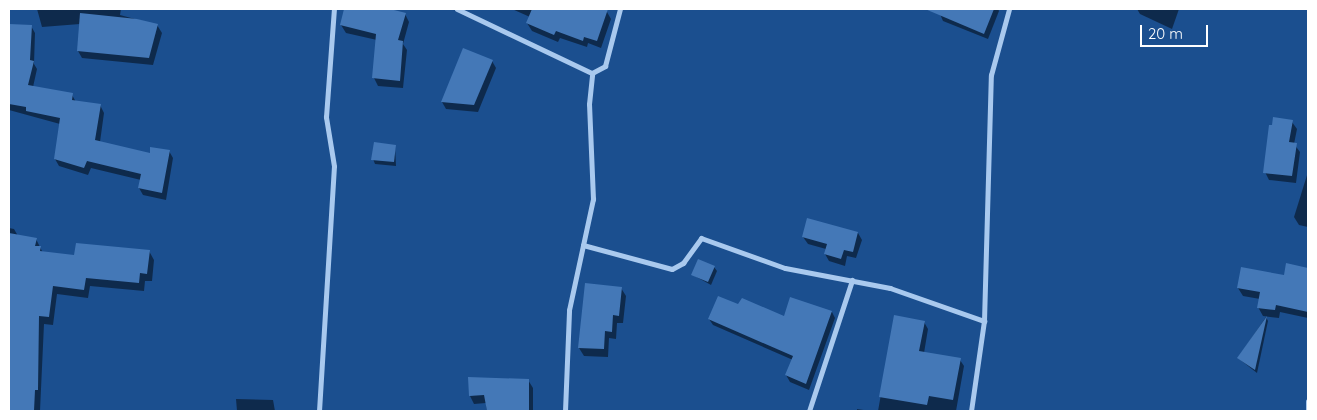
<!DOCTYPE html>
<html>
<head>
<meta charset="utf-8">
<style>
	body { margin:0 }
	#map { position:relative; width:1317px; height:420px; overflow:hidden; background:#1b4f8f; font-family:Quicksand,sans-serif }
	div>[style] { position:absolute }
	.shadow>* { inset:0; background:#0007 }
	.building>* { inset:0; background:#4478b7 }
	.street>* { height:5px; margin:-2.5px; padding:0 2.5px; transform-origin:2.5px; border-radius:2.5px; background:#a9c9ee }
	span { translate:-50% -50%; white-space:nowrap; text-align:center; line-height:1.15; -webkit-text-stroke:4px #1b4f8f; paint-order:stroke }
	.frame { position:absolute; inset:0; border:10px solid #fff; pointer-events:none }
	.scale { position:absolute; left:1140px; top:25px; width:68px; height:22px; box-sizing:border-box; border:2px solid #fff; border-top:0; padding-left:6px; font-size:15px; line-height:18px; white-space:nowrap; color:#fff; -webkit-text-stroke:4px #1b4f8f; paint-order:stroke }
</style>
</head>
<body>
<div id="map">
	<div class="shadow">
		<div style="clip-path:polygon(37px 9px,121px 9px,120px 15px,157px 25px,162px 33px,153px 65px,82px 58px,78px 51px,80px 24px,42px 27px)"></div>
		<div style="clip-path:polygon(346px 9px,389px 9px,405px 14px,409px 22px,403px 44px,407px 50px,403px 88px,378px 86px,374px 78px,377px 40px,346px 33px,341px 25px)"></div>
		<div style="clip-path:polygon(512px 9px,599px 9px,607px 12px,611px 19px,601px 48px,588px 43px,587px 47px,560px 38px,558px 42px,532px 31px,527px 23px,530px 17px)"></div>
		<div style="clip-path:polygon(942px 9px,998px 9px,999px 11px,988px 39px,943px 21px,940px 14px)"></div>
		<div style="clip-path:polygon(1137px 9px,1179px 9px,1172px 29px,1140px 14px)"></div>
		<div style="clip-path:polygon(9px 25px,31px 26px,35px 33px,34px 64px,37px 69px,33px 87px,72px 95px,76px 102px,100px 105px,104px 113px,100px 142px,151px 154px,169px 151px,173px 158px,166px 200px,143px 195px,139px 188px,141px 180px,91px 168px,88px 175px,59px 166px,55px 159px,60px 124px,9px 110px)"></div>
		<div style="clip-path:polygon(464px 50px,492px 61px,496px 68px,478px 112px,446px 109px,442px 102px)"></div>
		<div style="clip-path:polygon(1292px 122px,1297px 129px,1294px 144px,1300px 152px,1296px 183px,1269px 180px,1265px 172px)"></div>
		<div style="clip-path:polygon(395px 146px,396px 166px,375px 164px,373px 159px)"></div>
		<div style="clip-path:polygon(1308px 172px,1308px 227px,1299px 225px,1294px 217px)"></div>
		<div style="clip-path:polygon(9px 228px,14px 229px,18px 236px,36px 239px,43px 253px,76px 256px,149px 251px,154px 260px,152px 281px,145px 281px,144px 291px,90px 286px,88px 298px,57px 294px,53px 325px,44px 324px,40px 411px,9px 411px)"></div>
		<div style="clip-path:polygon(858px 233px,862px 240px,856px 258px,847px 256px,845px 266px,829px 261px,825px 254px,826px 249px,808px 244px,803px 237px)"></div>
		<div style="clip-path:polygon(1287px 265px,1308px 269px,1308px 318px,1280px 312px,1279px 318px,1263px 316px,1258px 307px,1260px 299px,1243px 296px,1238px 288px,1285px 276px)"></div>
		<div style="clip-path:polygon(714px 267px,717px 271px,711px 285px,693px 275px)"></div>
		<div style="clip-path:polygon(621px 288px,626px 296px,623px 323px,617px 323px,616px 339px,609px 338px,608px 357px,584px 356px,579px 348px)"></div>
		<div style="clip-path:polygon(739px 306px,785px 318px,832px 312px,835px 318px,809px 390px,790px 382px,786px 375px,793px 360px,713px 325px,709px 319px)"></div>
		<div style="clip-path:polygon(895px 316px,924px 322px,928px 329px,924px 353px,960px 360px,964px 366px,956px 411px,878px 411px)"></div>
		<div style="clip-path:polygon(1266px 317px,1268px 321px,1257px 373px,1238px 358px)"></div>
		<div style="clip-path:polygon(528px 380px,533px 388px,533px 411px,487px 411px,486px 403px,474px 404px,470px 396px)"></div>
		<div style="clip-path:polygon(236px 399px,273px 400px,275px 411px,237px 411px)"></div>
		<div style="clip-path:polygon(857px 409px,870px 411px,857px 411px)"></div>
	</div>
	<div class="building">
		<div style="clip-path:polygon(344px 9px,390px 9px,406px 13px,398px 40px,403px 41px,400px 81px,372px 78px,376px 34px,340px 25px)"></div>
		<div style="clip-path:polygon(532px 9px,608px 9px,597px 41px,584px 37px,583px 41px,556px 31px,554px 35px,526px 23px)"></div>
		<div style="clip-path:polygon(925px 9px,994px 9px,984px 34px)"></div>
		<div style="clip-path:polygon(80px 13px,137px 19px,158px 24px,149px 58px,77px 51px)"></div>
		<div style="clip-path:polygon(9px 24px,32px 25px,30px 60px,34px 61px,28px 85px,73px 93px,72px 100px,101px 104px,95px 140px,150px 153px,150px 147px,170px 150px,162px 193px,138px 188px,141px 174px,87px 161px,84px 168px,54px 159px,60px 118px,26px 111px,26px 107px,9px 104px)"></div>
		<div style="clip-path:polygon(463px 48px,493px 60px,474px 105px,441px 102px)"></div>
		<div style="clip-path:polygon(1273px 117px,1293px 120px,1289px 142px,1297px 143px,1292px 176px,1263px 173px,1269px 125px,1272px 125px)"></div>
		<div style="clip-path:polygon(374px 142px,396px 145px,394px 162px,371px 160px)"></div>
		<div style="clip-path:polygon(807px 218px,858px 232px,853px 252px,844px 250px,841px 259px,824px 254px,827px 244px,802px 237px)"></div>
		<div style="clip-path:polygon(9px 233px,37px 238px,35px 246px,41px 246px,40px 251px,74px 255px,76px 243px,150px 250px,147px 274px,140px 273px,139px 283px,86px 278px,84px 290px,53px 286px,49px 317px,39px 316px,38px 390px,35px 390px,34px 411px,9px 411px)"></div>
		<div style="clip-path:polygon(698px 259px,715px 266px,708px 282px,691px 275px)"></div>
		<div style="clip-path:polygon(1286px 263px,1308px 268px,1308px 312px,1276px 305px,1275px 310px,1257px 308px,1260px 292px,1237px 288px,1241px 267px,1284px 275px)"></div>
		<div style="clip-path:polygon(585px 283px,622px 287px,619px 316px,613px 315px,612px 332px,605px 331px,604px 349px,578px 348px)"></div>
		<div style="clip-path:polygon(718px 296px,738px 304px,742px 298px,784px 316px,790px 297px,832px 311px,806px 384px,785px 375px,793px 356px,708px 319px)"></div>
		<div style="clip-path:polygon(894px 315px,925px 321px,919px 351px,961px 358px,953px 400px,929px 396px,927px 405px,879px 397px)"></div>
		<div style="clip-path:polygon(1267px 316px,1255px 370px,1237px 358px)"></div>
		<div style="clip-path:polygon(468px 377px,529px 379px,529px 411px,487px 411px,484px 395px,469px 396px)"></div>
	</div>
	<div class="street">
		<div style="left:457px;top:9px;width:149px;rotate:25.4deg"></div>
		<div style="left:592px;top:73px;width:15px;rotate:-28deg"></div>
		<div style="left:605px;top:66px;width:59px;rotate:-75.3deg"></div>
		<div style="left:583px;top:245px;width:92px;rotate:15.1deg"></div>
		<div style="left:672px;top:269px;width:13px;rotate:-29deg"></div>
		<div style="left:683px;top:263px;width:31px;rotate:-54deg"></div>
		<div style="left:701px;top:238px;width:89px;rotate:19.7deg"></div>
		<div style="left:785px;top:268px;width:107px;rotate:10.8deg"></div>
		<div style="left:890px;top:288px;width:100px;rotate:19.3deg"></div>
		<div style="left:319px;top:411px;width:245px;rotate:-86.5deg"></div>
		<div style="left:334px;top:166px;width:50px;rotate:-99.3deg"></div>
		<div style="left:326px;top:117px;width:108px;rotate:-85.8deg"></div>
		<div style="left:565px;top:411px;width:101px;rotate:-87.7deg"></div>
		<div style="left:569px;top:310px;width:114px;rotate:-77.8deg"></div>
		<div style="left:593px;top:199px;width:95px;rotate:-92.4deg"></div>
		<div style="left:589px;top:104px;width:31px;rotate:-84deg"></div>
		<div style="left:809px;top:411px;width:138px;rotate:-71.8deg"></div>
		<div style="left:971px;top:411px;width:91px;rotate:-81.8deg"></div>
		<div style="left:984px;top:321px;width:246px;rotate:-88.4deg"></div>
		<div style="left:991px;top:75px;width:68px;rotate:-74.7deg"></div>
		<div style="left:1308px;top:411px;width:10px;rotate:-90deg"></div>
	</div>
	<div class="frame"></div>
	<div class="scale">20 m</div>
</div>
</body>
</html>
